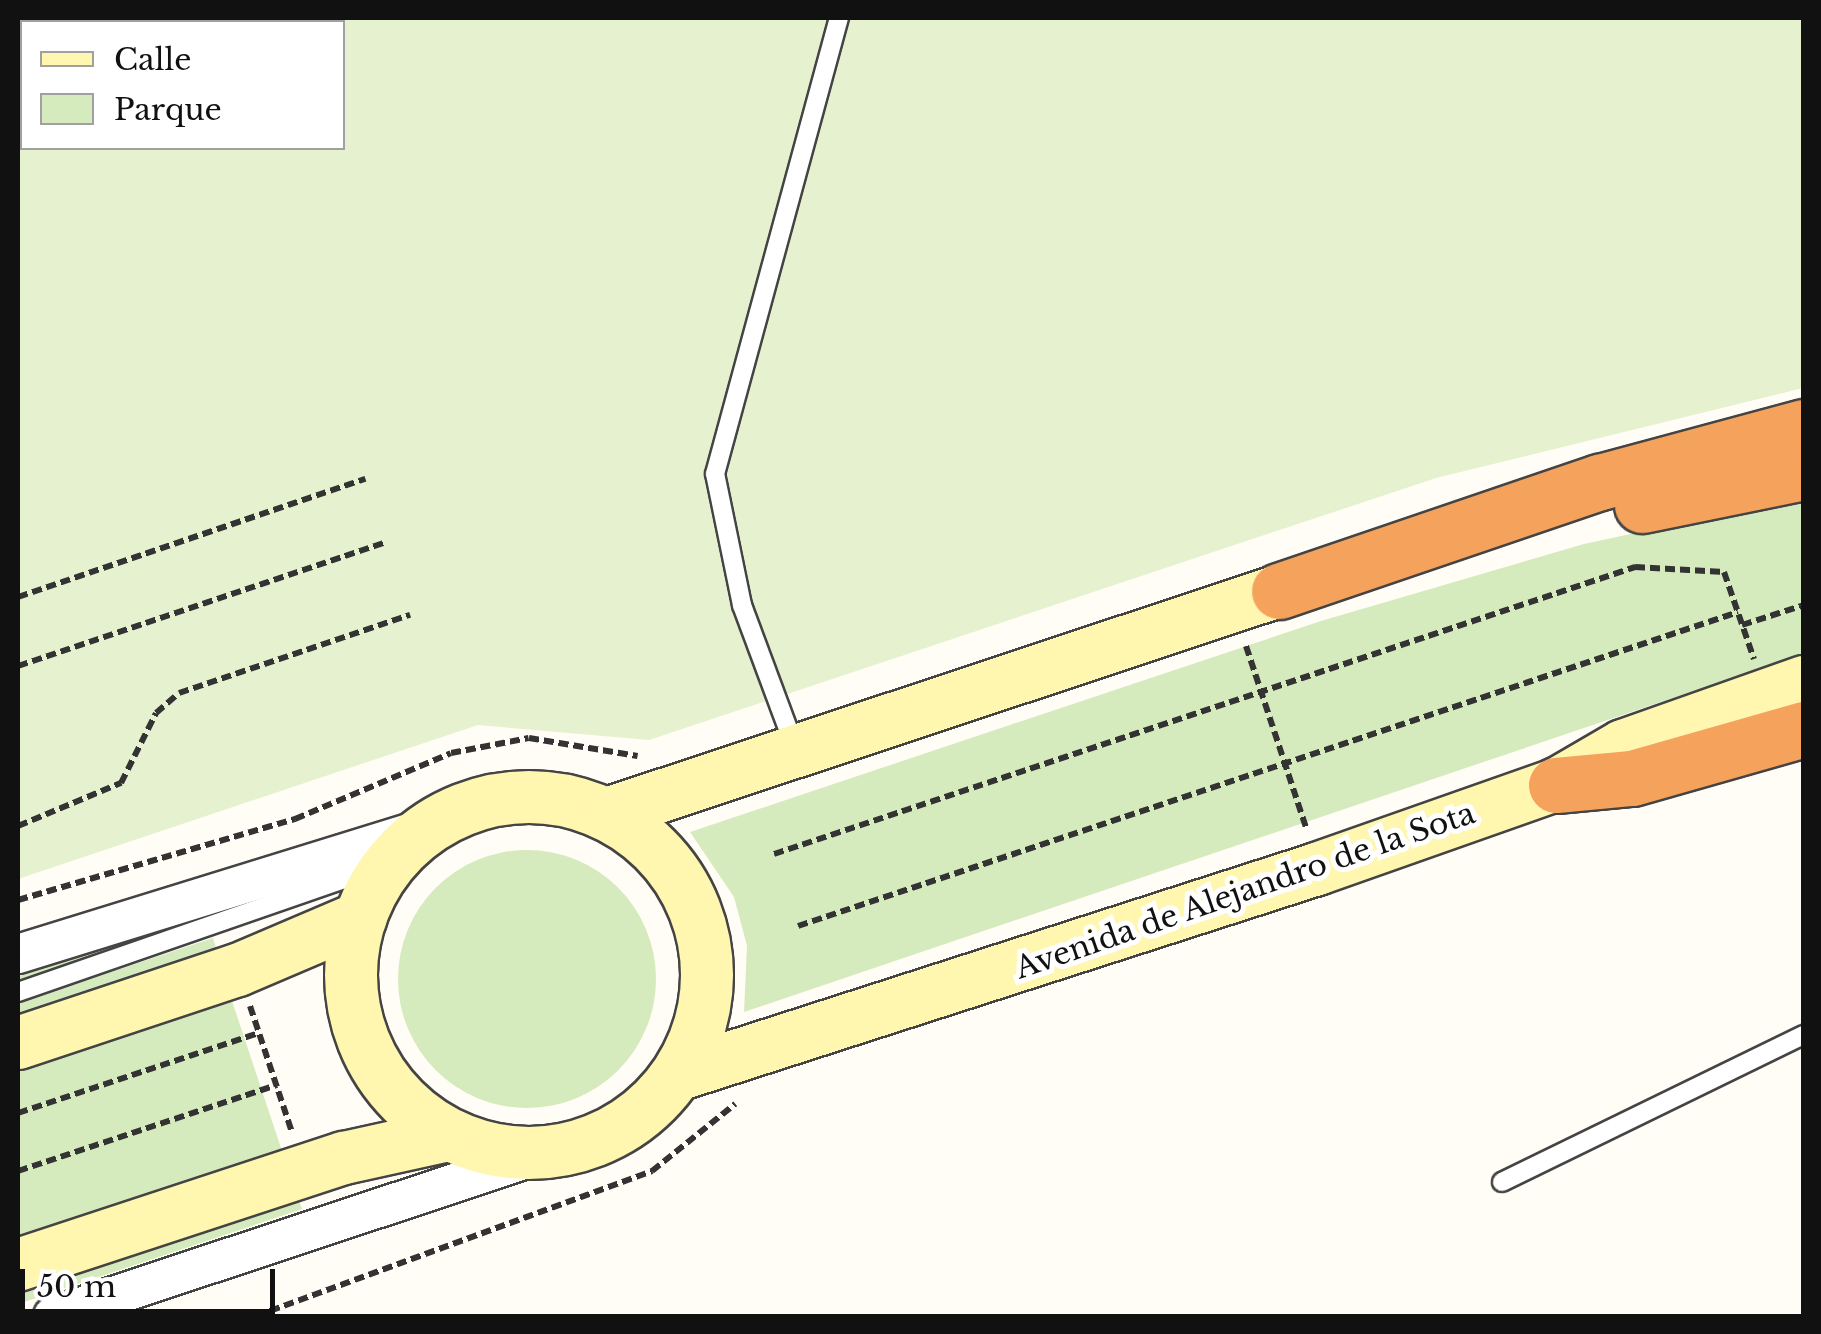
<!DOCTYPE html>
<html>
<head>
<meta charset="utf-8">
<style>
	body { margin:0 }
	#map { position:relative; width:1821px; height:1334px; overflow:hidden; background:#fffdf5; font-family:"Libre Baskerville",serif }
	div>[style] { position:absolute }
	.green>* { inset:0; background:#d5ebbd }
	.round { border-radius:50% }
	.pitch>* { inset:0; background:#e6f2cf }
	.path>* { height:6px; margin-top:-3px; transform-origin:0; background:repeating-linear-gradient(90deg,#333 0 10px,transparent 0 15px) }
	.roads { filter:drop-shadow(2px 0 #444) drop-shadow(-2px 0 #444) drop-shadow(0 2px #444) drop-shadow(0 -2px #444) }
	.lane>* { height:18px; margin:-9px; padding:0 9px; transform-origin:9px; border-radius:9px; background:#fff }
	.street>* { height:38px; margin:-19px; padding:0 19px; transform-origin:19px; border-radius:19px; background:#fff }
	.secondary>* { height:52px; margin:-26px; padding:0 26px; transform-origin:26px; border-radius:26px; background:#fff6b0 }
	.secondary>.ring { margin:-26px; padding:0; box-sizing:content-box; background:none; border:52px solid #fff6b0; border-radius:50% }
	.highway>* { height:55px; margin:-27.5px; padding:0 27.5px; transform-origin:27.5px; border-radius:27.5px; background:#f5a25d }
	span { translate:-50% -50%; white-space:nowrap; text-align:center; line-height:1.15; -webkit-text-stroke:10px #fff; paint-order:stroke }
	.street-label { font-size:30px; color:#111 }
	.frame { position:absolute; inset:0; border:20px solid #111; pointer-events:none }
	.legend { position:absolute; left:20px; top:20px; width:325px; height:130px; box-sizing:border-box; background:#fff; border:2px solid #a0a0a0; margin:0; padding:12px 18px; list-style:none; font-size:30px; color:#111 }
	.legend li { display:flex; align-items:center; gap:20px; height:50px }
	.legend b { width:50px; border:2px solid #a0a0a0 }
	.scale { position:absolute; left:20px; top:1269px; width:255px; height:45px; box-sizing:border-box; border:5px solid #111; border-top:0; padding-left:12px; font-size:30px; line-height:35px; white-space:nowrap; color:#111; -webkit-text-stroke:8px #fff; paint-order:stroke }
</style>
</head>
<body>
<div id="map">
	<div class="green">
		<div style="clip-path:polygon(1803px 497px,1803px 654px,744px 1012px,747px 946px,734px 897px,690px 832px,1321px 621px,1584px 544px)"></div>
		<div class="round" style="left:398px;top:850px;width:258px;height:258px"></div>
		<div style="clip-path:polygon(203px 909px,206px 918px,18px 980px,18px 970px)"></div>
		<div style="clip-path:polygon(213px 938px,218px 955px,18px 1022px,18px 1003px)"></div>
		<div style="clip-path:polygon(229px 992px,283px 1154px,18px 1242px,18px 1063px)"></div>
		<div style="clip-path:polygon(296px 1192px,302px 1209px,18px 1304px,18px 1285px)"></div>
	</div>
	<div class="pitch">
		<div style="clip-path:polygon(evenodd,18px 18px,1803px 18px,1803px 388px,1436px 478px,649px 740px,478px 725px,18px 879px,18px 18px,22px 22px,342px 22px,342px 148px,22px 148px,22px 22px)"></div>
	</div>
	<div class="path">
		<div style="left:18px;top:597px;width:367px;rotate:-18.8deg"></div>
		<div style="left:1742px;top:625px;width:65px;rotate:-17.9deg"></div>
		<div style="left:1246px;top:646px;width:191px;rotate:71.7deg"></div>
		<div style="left:18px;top:666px;width:388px;rotate:-18.6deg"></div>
		<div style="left:18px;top:826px;width:112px;rotate:-22.7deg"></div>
		<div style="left:121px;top:783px;width:78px;rotate:-63.4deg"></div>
		<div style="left:156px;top:713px;width:30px;rotate:-41deg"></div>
		<div style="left:179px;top:693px;width:244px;rotate:-18.7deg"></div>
		<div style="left:774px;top:854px;width:908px;rotate:-18.43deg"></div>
		<div style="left:1635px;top:567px;width:89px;rotate:3.2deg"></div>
		<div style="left:1724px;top:572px;width:92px;rotate:71deg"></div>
		<div style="left:18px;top:900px;width:289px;rotate:-16.3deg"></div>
		<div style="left:295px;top:819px;width:169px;rotate:-22.9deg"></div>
		<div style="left:451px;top:753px;width:79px;rotate:-10.9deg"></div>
		<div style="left:529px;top:738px;width:110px;rotate:9.4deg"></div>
		<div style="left:798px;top:926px;width:991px;rotate:-18.47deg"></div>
		<div style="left:250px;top:1006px;width:133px;rotate:71.6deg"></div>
		<div style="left:18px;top:1113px;width:254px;rotate:-18.4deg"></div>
		<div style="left:18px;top:1171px;width:273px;rotate:-18.4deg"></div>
		<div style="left:256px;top:1316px;width:422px;rotate:-20.1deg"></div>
		<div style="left:652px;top:1171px;width:107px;rotate:-38.9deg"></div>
	</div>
	<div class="roads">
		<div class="lane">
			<div style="left:80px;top:22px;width:8px;rotate:-30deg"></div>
			<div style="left:794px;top:745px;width:149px;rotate:-110.4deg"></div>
			<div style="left:742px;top:605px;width:134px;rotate:-101.6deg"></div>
			<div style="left:715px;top:474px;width:473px;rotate:-74.8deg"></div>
			<div style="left:18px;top:992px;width:394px;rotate:-19.1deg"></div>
			<div style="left:1502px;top:1182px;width:336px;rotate:-26deg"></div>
		</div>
		<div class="street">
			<div style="left:18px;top:954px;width:430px;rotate:-17.2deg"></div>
			<div style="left:53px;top:1316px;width:515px;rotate:-18.33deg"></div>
		</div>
		<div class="secondary">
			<div class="ring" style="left:351px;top:797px;width:304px;height:304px"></div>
			<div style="left:607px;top:814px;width:708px;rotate:-18.36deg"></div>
			<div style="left:18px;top:1043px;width:232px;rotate:-18.4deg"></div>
			<div style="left:238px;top:970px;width:133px;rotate:-23.1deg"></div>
			<div style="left:677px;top:1075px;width:672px;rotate:-17.84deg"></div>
			<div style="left:1317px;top:869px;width:253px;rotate:-19.4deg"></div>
			<div style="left:1556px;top:785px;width:78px;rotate:-30.2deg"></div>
			<div style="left:1623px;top:746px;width:192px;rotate:-19.5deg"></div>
			<div style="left:18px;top:1265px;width:343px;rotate:-18.2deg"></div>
			<div style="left:344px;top:1158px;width:107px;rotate:-12.4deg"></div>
		</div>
		<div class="highway">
			<div style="left:1642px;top:505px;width:165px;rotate:-11.5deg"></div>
			<div style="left:1279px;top:591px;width:339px;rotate:-18.8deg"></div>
			<div style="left:1600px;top:482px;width:211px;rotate:-15.1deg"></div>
			<div style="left:1556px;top:785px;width:76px;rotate:-5.3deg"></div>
			<div style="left:1632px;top:778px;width:179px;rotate:-15.9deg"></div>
		</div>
	</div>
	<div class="street-label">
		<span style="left:1245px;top:891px;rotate:-19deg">Avenida de Alejandro de la Sota</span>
	</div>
	<div class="frame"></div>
	<ul class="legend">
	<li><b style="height:12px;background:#fff6b0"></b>Calle</li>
	<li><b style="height:28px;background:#d5ebbd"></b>Parque</li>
	</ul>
	<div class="scale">50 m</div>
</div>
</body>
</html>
